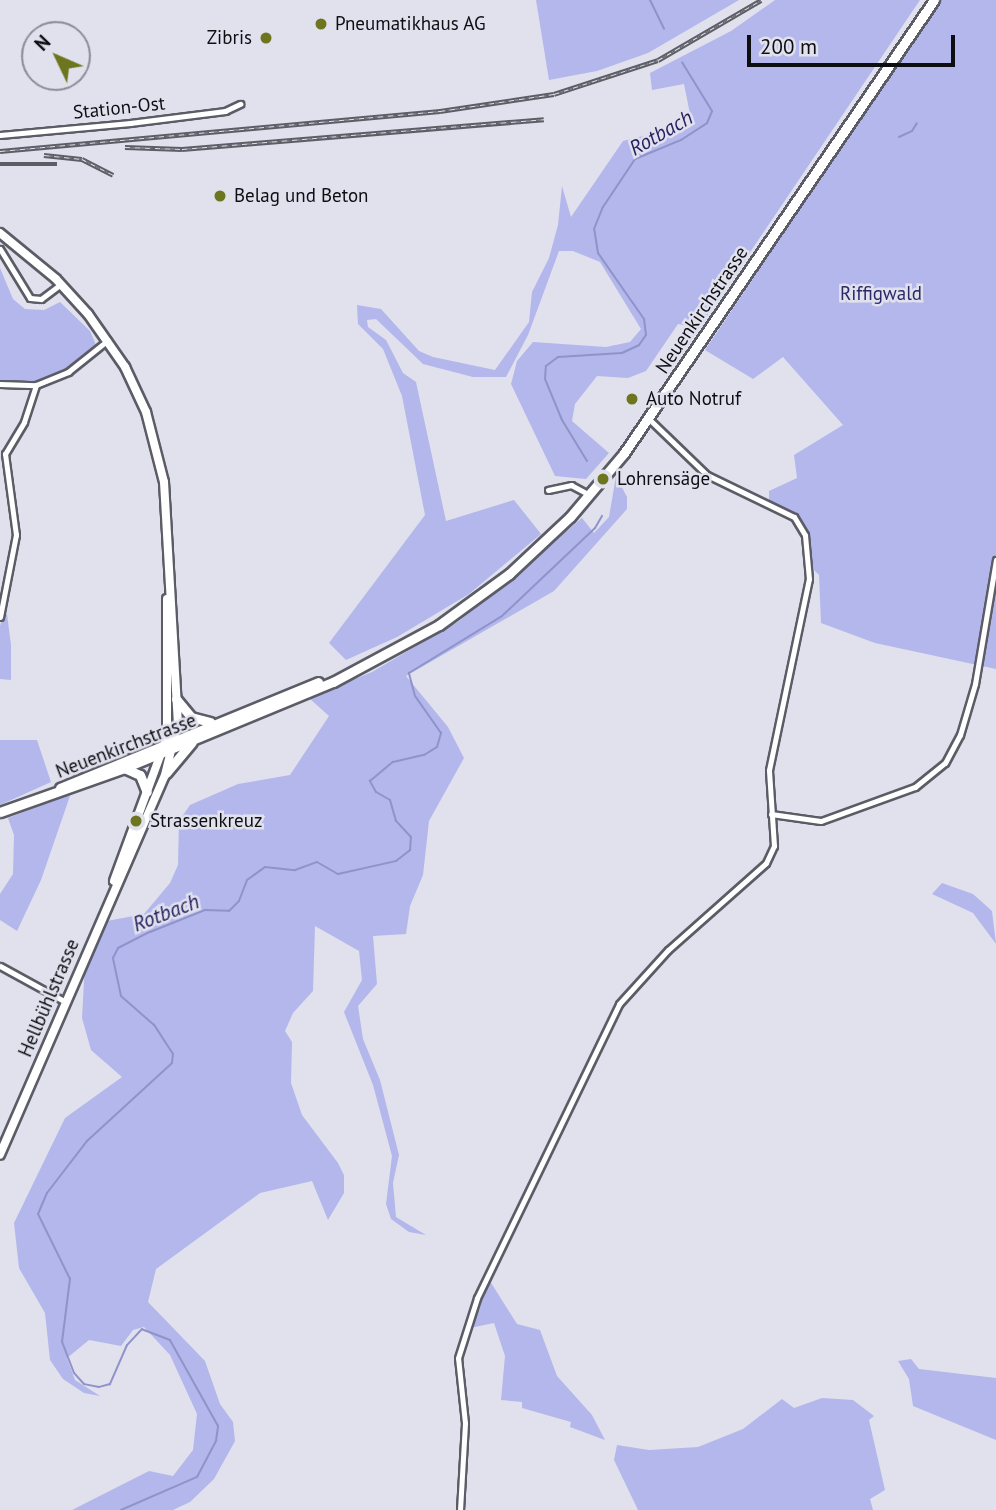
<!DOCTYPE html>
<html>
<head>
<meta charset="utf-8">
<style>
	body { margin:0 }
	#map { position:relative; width:996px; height:1510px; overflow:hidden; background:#e0e1ed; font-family:"PT Sans",sans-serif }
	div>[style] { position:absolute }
	.green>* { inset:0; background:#b3b7eb }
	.stream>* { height:2px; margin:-1px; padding:0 1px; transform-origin:1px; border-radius:1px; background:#8f93c9 }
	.roads { filter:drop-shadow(2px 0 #5b5c66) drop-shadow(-2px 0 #5b5c66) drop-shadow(0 2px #5b5c66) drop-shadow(0 -2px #5b5c66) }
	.minor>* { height:5px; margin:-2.5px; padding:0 2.5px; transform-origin:2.5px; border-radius:2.5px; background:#fff }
	.secondary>* { height:8px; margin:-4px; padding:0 4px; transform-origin:4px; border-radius:4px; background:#fff }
	.primary>* { height:9px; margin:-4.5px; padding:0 4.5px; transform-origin:4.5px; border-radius:4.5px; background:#fff }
	.rail>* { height:4.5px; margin-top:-2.25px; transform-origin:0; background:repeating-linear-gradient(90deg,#e0e1ed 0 5px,#5d5e65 0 10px); box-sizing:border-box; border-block:2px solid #5d5e65 }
	.dots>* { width:19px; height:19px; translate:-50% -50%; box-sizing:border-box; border:4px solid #e0e1ed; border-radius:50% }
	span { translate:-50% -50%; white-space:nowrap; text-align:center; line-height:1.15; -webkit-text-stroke:5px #e0e1ed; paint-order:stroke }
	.poi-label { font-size:19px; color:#0d0e12 }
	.left { translate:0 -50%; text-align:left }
	.right { translate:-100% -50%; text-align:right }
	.street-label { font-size:19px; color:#0d0e12 }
	.park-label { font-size:19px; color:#2b2768 }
	.water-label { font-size:21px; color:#251f5f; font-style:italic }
	.north { position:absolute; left:21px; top:21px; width:70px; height:70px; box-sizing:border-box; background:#e0e1ed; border:2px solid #8c8d95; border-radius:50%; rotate:314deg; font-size:19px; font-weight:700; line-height:28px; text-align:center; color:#0d0e12 }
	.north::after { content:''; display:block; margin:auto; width:24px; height:32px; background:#6d761f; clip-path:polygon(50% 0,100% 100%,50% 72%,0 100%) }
	.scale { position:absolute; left:747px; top:35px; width:208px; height:32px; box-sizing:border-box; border:4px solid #0d0e12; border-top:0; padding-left:9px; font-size:21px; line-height:24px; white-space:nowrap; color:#0d0e12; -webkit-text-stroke:5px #e0e1ed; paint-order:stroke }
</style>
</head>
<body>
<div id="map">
	<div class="green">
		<div style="clip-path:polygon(536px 0,739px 0,648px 53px,597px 71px,549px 80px)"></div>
		<div style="clip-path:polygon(775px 0,920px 0,699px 328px,678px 324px,646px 371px,628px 378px,597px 376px,575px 404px,572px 421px,609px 453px,586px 479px,555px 476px,511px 384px,517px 361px,533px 342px,606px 347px,630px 342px,641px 329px,600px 262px,573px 251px,559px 251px,528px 335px,506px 377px,473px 377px,423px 364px,376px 319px,367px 320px,368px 327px,386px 340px,403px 373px,416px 382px,446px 521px,514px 500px,541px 534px,469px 594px,397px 637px,346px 660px,329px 643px,425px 515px,402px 396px,383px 349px,358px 324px,357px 305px,381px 309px,419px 351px,433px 357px,495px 370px,529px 322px,532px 292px,549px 258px,558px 225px,562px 186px,571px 217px,623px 141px,692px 124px,684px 84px,652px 90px,650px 73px,731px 31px)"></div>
		<div style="clip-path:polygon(940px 0,996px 0,996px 669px,875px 643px,821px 623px,819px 575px,811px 567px,803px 523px,797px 515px,769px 503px,769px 491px,797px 478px,794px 455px,843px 425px,783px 357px,753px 379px,705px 350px)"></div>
		<div style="clip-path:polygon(0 268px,13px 299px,25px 309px,44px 310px,60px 302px,90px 331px,96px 345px,73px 368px,34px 382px,0 380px)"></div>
		<div style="clip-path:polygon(616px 476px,627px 497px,627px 509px,554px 591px,406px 676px,448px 727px,464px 758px,429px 821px,423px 875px,410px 906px,406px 934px,373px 936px,377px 984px,358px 1006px,363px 1039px,380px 1080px,399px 1155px,393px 1183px,396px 1217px,426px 1235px,409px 1232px,391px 1219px,386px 1204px,392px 1156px,373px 1085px,344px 1012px,362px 980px,359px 951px,315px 926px,313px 991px,293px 1013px,285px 1031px,292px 1042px,291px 1083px,302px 1115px,338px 1163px,344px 1175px,344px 1193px,328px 1220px,312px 1181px,260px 1193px,156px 1269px,148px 1302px,205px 1361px,220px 1404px,233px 1422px,235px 1441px,214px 1479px,190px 1502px,173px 1510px,72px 1510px,149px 1471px,173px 1476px,193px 1450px,197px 1414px,170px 1355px,144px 1327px,133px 1330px,121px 1346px,89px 1340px,67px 1358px,75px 1380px,100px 1396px,84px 1393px,63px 1379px,50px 1360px,45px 1313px,19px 1268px,14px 1223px,65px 1118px,122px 1077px,91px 1050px,82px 1018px,85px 963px,107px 921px,144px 914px,170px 883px,178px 865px,179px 821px,190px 805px,238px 784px,290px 775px,329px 716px,309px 698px,372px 672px,459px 621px,582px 518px,594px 533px,609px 517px)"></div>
		<div style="clip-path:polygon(7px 614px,11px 645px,11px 680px,0 679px,0 626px,3px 615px)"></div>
		<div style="clip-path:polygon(0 740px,37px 740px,51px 782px,0 805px)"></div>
		<div style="clip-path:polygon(71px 793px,41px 880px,17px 931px,0 920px,0 894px,13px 874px,14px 835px,8px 818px)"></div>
		<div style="clip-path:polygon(942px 883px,973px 894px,992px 911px,996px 944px,973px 913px,932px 894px)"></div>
		<div style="clip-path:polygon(488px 1278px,517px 1324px,540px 1330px,557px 1376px,592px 1415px,605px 1440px,570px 1427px,571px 1422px,522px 1408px,522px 1402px,501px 1400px,505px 1356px,494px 1323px,465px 1329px)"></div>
		<div style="clip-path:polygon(911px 1359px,919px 1369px,996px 1378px,996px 1440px,913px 1406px,909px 1379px,898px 1361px)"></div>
		<div style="clip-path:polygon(822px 1398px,853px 1400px,874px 1416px,869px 1420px,885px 1490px,870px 1499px,873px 1510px,638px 1510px,614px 1460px,617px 1445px,649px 1450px,698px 1447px,743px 1429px,782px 1399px,794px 1408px)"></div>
	</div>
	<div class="stream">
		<div style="left:650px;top:0;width:32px;rotate:64deg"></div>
		<div style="left:899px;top:137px;width:14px;rotate:-25deg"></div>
		<div style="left:912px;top:131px;width:9px;rotate:-58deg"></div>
		<div style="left:587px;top:461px;width:48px;rotate:-121.4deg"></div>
		<div style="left:562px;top:420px;width:44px;rotate:-112.5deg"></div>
		<div style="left:545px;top:379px;width:13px;rotate:-86deg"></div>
		<div style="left:546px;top:366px;width:15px;rotate:-37deg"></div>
		<div style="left:558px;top:357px;width:64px;rotate:-3.6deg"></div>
		<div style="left:622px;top:353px;width:19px;rotate:-25deg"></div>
		<div style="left:639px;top:345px;width:12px;rotate:-55deg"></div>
		<div style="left:646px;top:335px;width:16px;rotate:-97deg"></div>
		<div style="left:644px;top:319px;width:80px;rotate:-124.9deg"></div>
		<div style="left:598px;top:253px;width:24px;rotate:-99deg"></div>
		<div style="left:594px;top:229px;width:24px;rotate:-68deg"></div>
		<div style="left:603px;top:207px;width:58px;rotate:-56.3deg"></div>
		<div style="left:635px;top:159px;width:50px;rotate:-22.4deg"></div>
		<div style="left:681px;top:140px;width:31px;rotate:-33deg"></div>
		<div style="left:707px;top:123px;width:13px;rotate:-67deg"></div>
		<div style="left:712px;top:111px;width:57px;rotate:-121.5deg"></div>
		<div style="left:121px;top:1510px;width:83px;rotate:-23.5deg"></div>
		<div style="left:197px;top:1477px;width:41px;rotate:-62.2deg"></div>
		<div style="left:216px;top:1441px;width:15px;rotate:-82deg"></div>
		<div style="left:218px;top:1426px;width:98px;rotate:-119.2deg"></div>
		<div style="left:170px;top:1340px;width:30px;rotate:-159deg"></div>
		<div style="left:142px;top:1329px;width:22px;rotate:133deg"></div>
		<div style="left:127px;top:1345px;width:43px;rotate:113.6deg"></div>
		<div style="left:110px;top:1384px;width:11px;rotate:165deg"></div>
		<div style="left:99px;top:1387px;width:15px;rotate:-169deg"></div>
		<div style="left:84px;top:1384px;width:15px;rotate:-132deg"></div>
		<div style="left:74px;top:1373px;width:33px;rotate:-111deg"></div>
		<div style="left:62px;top:1342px;width:64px;rotate:-82.8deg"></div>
		<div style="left:70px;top:1279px;width:72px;rotate:-116.2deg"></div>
		<div style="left:38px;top:1214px;width:23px;rotate:-67deg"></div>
		<div style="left:47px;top:1193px;width:66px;rotate:-52.4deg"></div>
		<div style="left:87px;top:1141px;width:115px;rotate:-42.5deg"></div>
		<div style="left:172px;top:1063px;width:9px;rotate:-84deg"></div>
		<div style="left:173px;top:1054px;width:35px;rotate:-123deg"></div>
		<div style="left:154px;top:1025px;width:44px;rotate:-138.7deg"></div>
		<div style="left:121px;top:996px;width:39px;rotate:-102deg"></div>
		<div style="left:113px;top:958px;width:11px;rotate:-63deg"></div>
		<div style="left:118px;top:948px;width:36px;rotate:-27deg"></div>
		<div style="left:150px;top:932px;width:59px;rotate:-21.8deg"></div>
		<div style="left:205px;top:910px;width:24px;rotate:2deg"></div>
		<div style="left:229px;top:911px;width:14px;rotate:-45deg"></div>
		<div style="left:239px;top:901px;width:22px;rotate:-69deg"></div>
		<div style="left:247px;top:880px;width:22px;rotate:-36deg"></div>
		<div style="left:265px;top:867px;width:30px;rotate:6deg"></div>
		<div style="left:295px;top:870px;width:23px;rotate:-20deg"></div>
		<div style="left:317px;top:862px;width:24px;rotate:30deg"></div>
		<div style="left:338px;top:874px;width:59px;rotate:-12.6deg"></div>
		<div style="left:396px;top:861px;width:18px;rotate:-38deg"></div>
		<div style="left:410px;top:850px;width:13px;rotate:-86deg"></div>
		<div style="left:411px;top:837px;width:22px;rotate:-133deg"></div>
		<div style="left:396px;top:821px;width:22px;rotate:-106deg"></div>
		<div style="left:390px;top:800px;width:16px;rotate:-150deg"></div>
		<div style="left:376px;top:792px;width:13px;rotate:-119deg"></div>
		<div style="left:370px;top:781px;width:30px;rotate:-40deg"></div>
		<div style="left:393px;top:762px;width:32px;rotate:-13deg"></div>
		<div style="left:424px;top:755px;width:15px;rotate:-32deg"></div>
		<div style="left:437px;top:747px;width:15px;rotate:-74deg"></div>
		<div style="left:441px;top:733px;width:45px;rotate:-125.1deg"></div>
		<div style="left:415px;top:696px;width:24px;rotate:-105deg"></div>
		<div style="left:409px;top:673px;width:109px;rotate:-31.5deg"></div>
		<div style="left:502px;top:616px;width:128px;rotate:-43.4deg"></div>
		<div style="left:595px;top:528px;width:14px;rotate:-60deg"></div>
	</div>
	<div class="roads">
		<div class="minor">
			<div style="left:0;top:135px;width:131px;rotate:-5.3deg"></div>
			<div style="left:130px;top:123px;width:96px;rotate:-7.2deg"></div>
			<div style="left:225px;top:111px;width:17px;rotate:-25deg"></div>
			<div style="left:0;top:249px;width:57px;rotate:58.5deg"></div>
			<div style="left:30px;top:298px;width:11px;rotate:5deg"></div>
			<div style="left:41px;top:299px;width:25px;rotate:-37deg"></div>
			<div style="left:0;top:384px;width:36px;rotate:2deg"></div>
			<div style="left:36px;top:385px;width:35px;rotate:-22deg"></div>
			<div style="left:68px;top:372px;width:51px;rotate:-38.7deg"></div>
			<div style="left:548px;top:490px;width:24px;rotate:-12deg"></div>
			<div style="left:571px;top:485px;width:21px;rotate:28deg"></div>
			<div style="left:0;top:617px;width:84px;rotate:-79deg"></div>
			<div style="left:16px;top:535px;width:82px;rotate:-97.7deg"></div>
			<div style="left:5px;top:454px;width:37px;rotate:-59deg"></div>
			<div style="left:24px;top:422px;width:39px;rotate:-72deg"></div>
			<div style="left:771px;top:814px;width:50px;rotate:8deg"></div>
			<div style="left:821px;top:821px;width:100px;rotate:-19.9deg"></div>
			<div style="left:915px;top:787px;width:38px;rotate:-39deg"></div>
			<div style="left:945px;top:763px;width:32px;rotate:-62deg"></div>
			<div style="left:960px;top:735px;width:53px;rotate:-73.6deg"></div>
			<div style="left:975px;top:684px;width:126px;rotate:-80.4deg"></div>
			<div style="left:0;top:966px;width:73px;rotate:28.7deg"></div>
			<div style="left:460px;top:1510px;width:87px;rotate:-86.7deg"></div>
			<div style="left:465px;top:1423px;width:65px;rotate:-96.1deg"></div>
			<div style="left:458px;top:1358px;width:63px;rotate:-72.4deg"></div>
			<div style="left:477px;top:1298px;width:326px;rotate:-64.2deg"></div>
			<div style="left:619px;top:1004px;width:73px;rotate:-47.8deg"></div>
			<div style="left:668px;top:950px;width:131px;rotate:-41.6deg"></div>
			<div style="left:766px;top:863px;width:19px;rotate:-65deg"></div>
			<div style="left:774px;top:846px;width:76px;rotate:-93.8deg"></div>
			<div style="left:769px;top:770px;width:195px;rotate:-78.2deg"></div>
			<div style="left:809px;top:579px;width:44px;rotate:-95.2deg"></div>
			<div style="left:805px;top:535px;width:21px;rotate:-121deg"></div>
			<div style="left:794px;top:517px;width:97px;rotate:-154.2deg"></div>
			<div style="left:707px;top:475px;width:81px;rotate:-136deg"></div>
		</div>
		<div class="secondary">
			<div style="left:0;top:233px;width:72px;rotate:39.4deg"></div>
			<div style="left:56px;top:279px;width:47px;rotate:47.6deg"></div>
			<div style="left:88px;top:314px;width:65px;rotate:55.1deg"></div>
			<div style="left:125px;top:367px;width:50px;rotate:65deg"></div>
			<div style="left:146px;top:412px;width:72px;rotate:75.6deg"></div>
			<div style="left:164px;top:482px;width:240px;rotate:86.7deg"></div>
			<div style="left:178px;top:722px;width:55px;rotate:103.8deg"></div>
			<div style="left:165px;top:775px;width:414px;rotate:113.5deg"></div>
			<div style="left:114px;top:881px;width:153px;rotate:-69.8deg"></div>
			<div style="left:167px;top:737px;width:138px;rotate:-90deg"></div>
		</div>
		<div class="primary">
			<div style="left:176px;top:699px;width:23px;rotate:50deg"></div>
			<div style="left:191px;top:717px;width:20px;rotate:15deg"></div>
			<div style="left:124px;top:768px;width:17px;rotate:24deg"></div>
			<div style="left:140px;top:775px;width:18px;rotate:68deg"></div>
			<div style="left:166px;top:773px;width:40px;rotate:-50deg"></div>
			<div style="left:60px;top:788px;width:279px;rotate:-22.3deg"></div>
			<div style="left:0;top:812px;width:132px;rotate:-19.5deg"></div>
			<div style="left:124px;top:768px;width:226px;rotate:-22.4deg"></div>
			<div style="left:333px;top:682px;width:120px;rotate:-28.3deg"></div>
			<div style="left:439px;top:625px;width:87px;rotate:-36.1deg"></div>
			<div style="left:509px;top:574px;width:83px;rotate:-43.1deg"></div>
			<div style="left:570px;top:517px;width:84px;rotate:-49.8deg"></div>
			<div style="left:624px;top:453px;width:549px;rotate:-55.62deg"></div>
		</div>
	</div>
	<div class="rail">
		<div style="left:125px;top:147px;width:57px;rotate:2deg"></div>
		<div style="left:182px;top:149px;width:363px;rotate:-4.7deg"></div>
		<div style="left:0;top:151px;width:442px;rotate:-5.2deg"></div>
		<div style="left:440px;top:111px;width:115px;rotate:-8.5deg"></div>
		<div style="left:554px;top:94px;width:109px;rotate:-18.1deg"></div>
		<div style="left:658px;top:60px;width:119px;rotate:-30.2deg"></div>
		<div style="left:44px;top:155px;width:38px;rotate:6deg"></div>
		<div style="left:82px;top:159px;width:35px;rotate:27deg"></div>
		<div style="left:0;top:164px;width:57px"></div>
	</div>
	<div class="dots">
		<div style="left:321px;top:24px;background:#6d761f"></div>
		<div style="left:266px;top:38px;background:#6d761f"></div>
		<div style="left:220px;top:196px;background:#6d761f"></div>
		<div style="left:632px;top:399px;background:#6d761f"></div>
		<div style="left:603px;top:479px;background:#6d761f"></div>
		<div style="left:136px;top:821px;background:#6d761f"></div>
	</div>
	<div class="poi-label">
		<span class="left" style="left:335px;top:24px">Pneumatikhaus AG</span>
		<span class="right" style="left:252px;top:38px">Zibris</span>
		<span class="left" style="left:234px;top:196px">Belag und Beton</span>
		<span class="left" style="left:646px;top:399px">Auto Notruf</span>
		<span class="left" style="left:617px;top:479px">Lohrensäge</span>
		<span class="left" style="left:150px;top:821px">Strassenkreuz</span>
	</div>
	<div class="street-label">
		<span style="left:119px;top:108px;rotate:-6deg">Station-Ost</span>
		<span style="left:702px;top:310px;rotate:-56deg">Neuenkirchstrasse</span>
		<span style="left:126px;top:746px;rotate:-21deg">Neuenkirchstrasse</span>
		<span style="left:49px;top:998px;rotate:-67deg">Hellbühlstrasse</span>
	</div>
	<div class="park-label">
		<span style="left:881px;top:294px">Riffigwald</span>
	</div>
	<div class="water-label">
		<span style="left:661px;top:133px;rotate:-30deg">Rotbach</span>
		<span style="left:166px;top:913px;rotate:-21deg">Rotbach</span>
	</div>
	<div class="north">N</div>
	<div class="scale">200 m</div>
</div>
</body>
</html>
